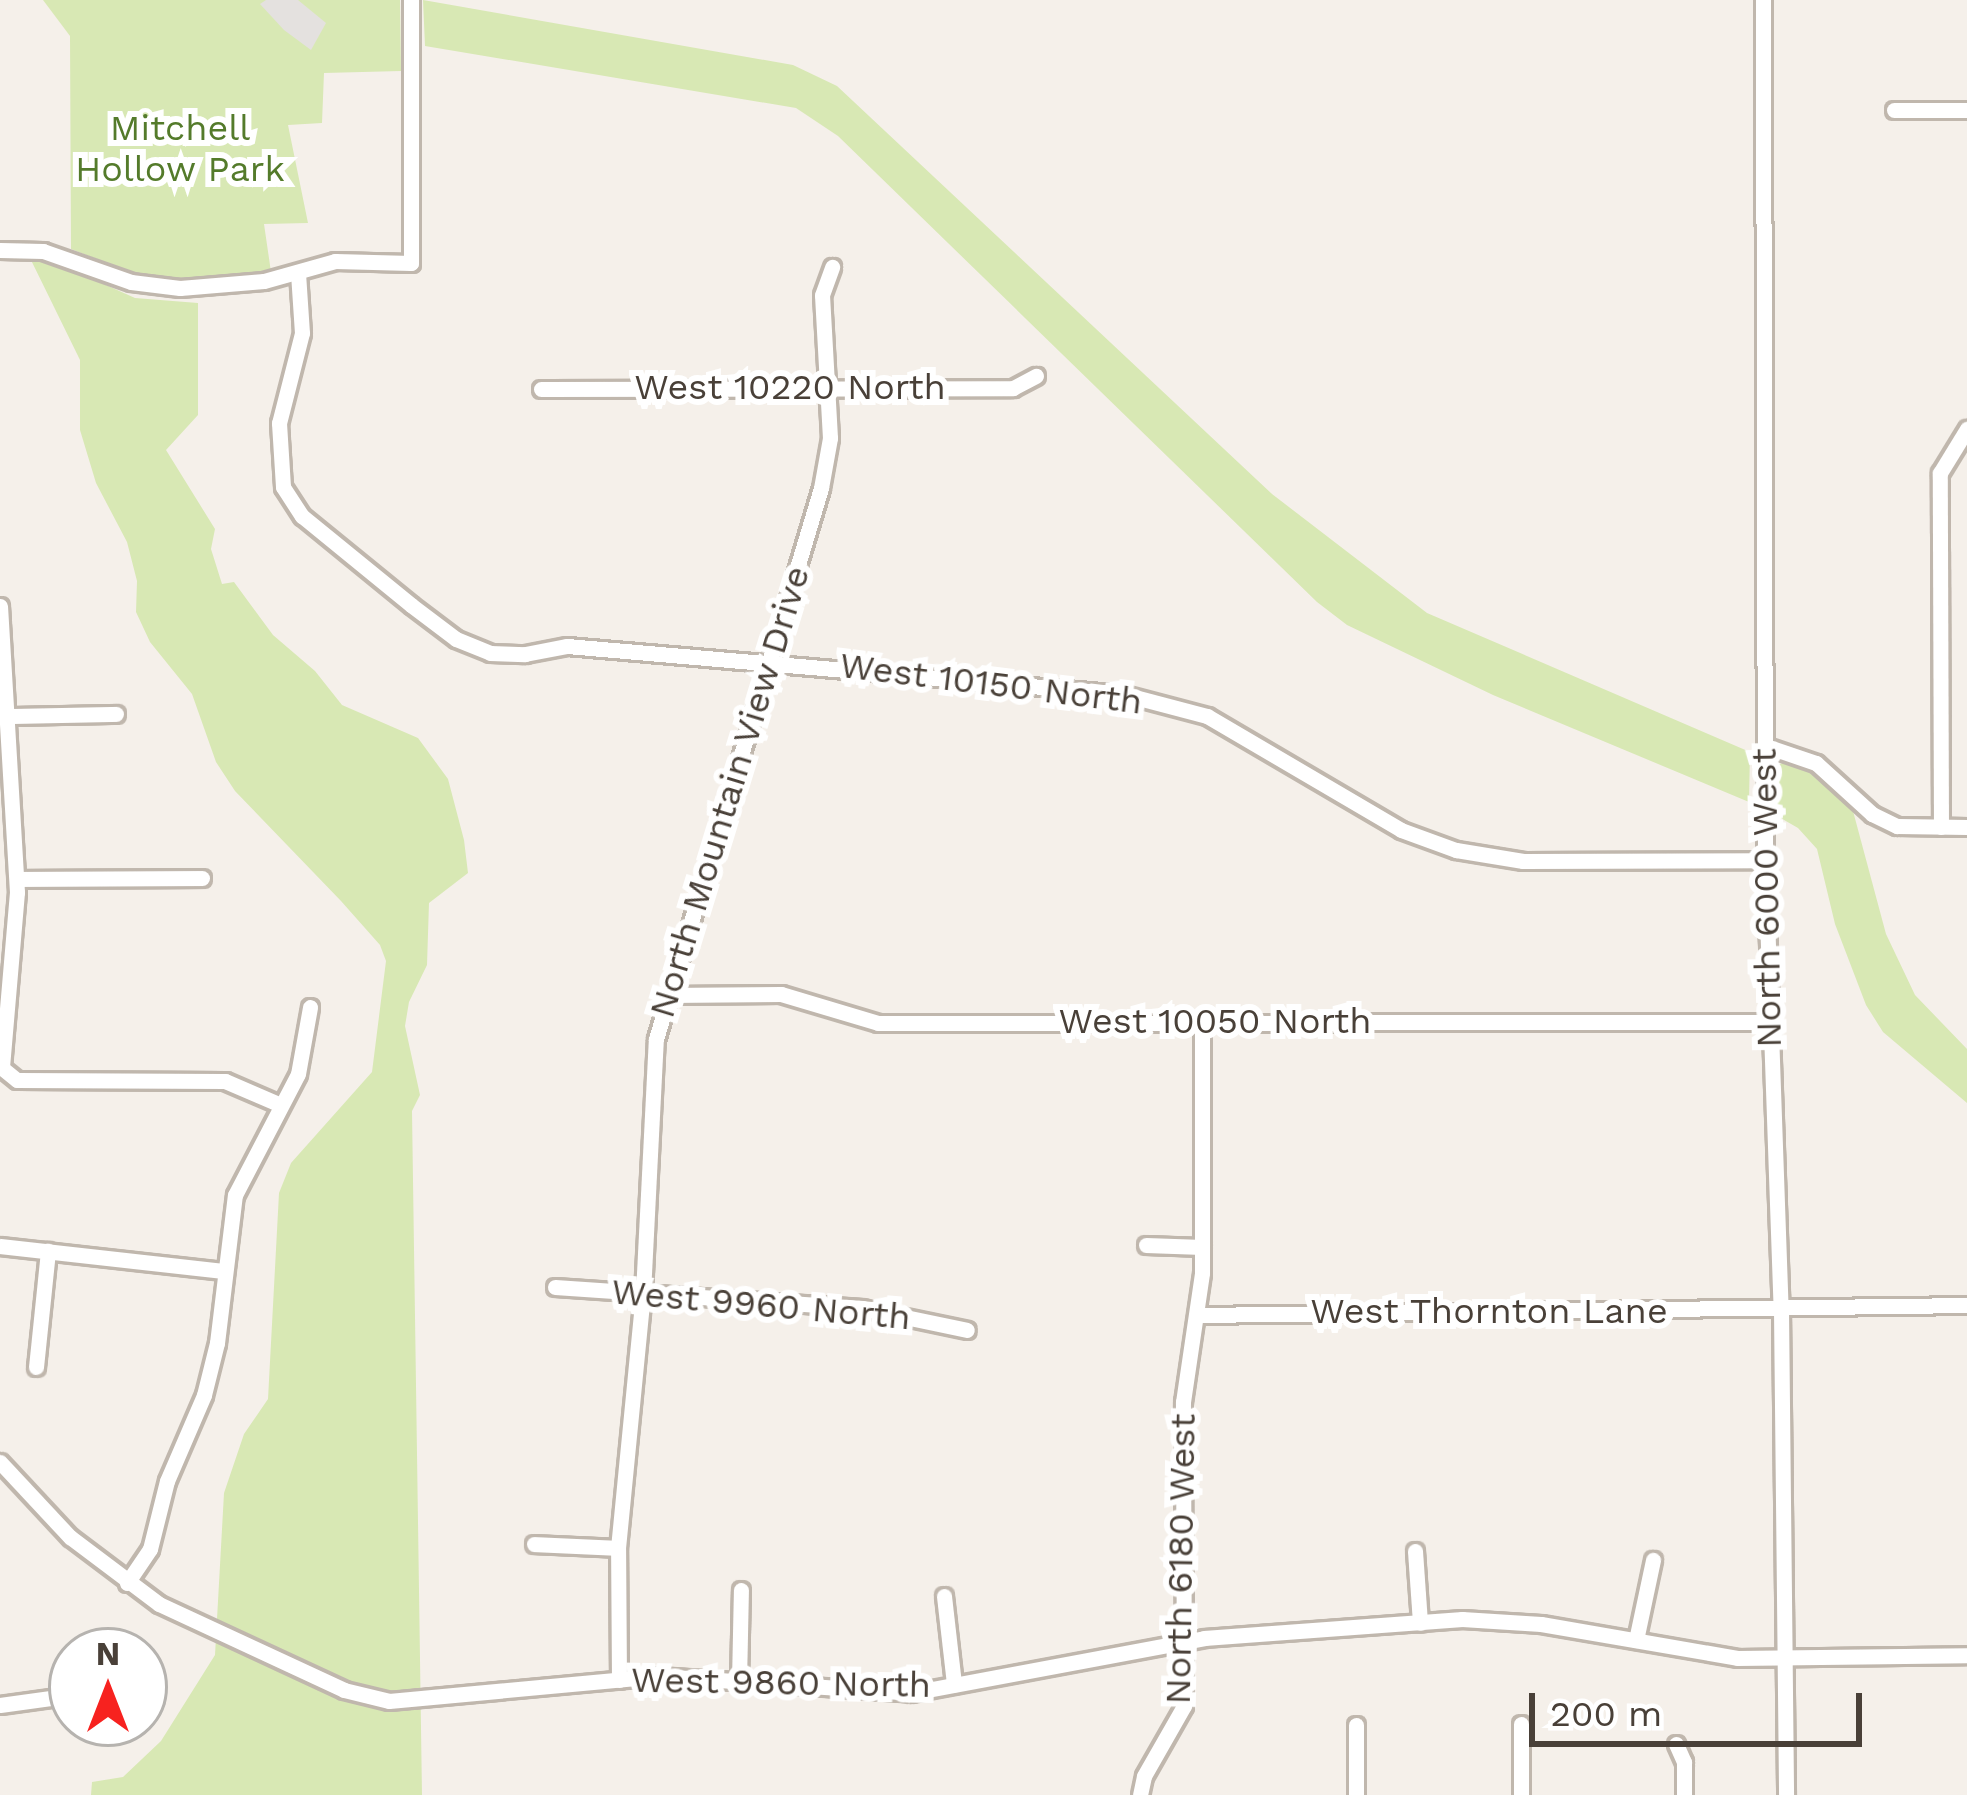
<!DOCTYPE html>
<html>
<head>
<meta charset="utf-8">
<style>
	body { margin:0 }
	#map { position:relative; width:1967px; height:1795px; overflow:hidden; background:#f5f0ea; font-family:"Work Sans",sans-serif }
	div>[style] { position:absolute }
	.green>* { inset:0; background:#d8e8b4 }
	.parking>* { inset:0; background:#e4e1df }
	.roads { filter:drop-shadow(3px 0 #c0b7ad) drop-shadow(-3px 0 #c0b7ad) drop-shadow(0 3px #c0b7ad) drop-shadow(0 -3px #c0b7ad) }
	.minor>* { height:15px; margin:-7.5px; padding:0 7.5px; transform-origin:7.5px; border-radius:7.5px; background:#fff }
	span { translate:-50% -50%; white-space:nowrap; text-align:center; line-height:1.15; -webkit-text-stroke:12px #fff; paint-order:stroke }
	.park-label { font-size:36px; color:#547b2b }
	.street-label { font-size:36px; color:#494038 }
	.north { position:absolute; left:48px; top:1627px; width:120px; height:120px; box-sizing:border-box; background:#fff; border:3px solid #b6b3af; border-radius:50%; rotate:0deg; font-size:33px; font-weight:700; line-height:48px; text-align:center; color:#494038 }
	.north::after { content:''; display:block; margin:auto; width:42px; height:54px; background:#f7221f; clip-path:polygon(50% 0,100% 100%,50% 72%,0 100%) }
	.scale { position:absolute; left:1529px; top:1693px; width:333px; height:54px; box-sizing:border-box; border:6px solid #494038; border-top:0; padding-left:15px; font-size:36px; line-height:42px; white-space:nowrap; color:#494038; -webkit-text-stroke:9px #fff; paint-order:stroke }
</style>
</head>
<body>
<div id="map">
	<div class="green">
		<div style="clip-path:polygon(43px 0,400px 0,401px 71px,324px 73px,322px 123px,288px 125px,308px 223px,264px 224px,271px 272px,222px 280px,145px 278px,71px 249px,70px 36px)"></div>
		<div style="clip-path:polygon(423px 0,793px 65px,837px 86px,1272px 494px,1427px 613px,1750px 752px,1749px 802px,1493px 695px,1347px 625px,1317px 602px,838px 136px,796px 108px,425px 46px)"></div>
		<div style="clip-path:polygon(29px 256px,48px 259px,135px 298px,198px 303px,198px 415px,166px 450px,215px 529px,211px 549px,222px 584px,234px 582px,273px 635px,315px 671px,342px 705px,418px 738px,448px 779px,464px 840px,468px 873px,429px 903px,427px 965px,409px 1002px,405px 1026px,420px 1095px,412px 1111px,422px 1795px,91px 1795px,92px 1782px,123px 1777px,161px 1741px,215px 1655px,224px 1493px,244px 1434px,268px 1399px,279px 1193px,291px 1163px,372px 1072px,386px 961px,380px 945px,341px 901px,235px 791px,216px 762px,192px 694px,150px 642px,136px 612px,137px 581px,127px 542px,96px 483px,80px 430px,80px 360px)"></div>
		<div style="clip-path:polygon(1788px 761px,1804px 767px,1853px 811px,1886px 934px,1915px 995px,1967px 1049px,1967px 1103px,1883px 1032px,1866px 1005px,1835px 924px,1817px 849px,1798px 828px,1777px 816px,1775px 766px)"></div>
	</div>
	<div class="parking">
		<div style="clip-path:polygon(266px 0,298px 0,326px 23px,311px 50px,284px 30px,260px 4px)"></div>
	</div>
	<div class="roads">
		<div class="minor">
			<div style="left:1763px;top:0;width:860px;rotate:89.87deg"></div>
			<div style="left:1765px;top:860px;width:450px;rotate:88deg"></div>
			<div style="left:1781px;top:1310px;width:485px;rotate:89.4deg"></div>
			<div style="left:1894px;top:110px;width:73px"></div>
			<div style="left:0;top:250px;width:43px;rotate:1.3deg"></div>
			<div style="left:43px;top:251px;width:93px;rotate:19.4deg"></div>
			<div style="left:131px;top:282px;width:49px;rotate:7deg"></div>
			<div style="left:180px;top:288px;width:84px;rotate:-4.8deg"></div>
			<div style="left:264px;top:281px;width:74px;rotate:-15.7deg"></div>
			<div style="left:335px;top:261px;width:76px;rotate:1.5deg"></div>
			<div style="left:411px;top:263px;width:263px;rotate:-90deg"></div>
			<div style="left:298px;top:273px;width:60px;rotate:86.2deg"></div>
			<div style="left:302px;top:333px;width:93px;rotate:104.3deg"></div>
			<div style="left:279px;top:423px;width:64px;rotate:86.4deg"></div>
			<div style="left:283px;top:487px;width:35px;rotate:57deg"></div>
			<div style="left:302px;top:516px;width:141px;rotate:39.2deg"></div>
			<div style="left:411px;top:605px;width:56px;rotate:37.1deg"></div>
			<div style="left:456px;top:639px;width:37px;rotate:22deg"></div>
			<div style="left:490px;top:653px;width:35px;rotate:2deg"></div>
			<div style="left:525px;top:654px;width:43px;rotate:-10.8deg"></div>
			<div style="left:567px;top:646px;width:558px;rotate:4.93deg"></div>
			<div style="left:1123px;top:694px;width:87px;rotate:14.7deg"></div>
			<div style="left:1207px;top:716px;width:225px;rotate:30.4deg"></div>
			<div style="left:1401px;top:830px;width:59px;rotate:20deg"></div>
			<div style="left:1456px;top:850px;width:68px;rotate:9.3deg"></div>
			<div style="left:1523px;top:861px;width:242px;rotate:-0.2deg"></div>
			<div style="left:541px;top:389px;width:472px;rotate:-0.1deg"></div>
			<div style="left:1013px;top:388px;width:26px;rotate:-28deg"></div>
			<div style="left:0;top:606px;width:287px;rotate:86.6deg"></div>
			<div style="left:17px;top:892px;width:177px;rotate:94.9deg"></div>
			<div style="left:2px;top:1068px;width:19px;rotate:39deg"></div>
			<div style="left:17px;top:1080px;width:208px;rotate:0.3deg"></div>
			<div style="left:225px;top:1081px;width:61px;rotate:23.2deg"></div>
			<div style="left:7px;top:716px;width:109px;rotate:-1.1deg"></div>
			<div style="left:1766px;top:746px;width:53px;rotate:18.8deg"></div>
			<div style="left:1816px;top:763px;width:76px;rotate:42.3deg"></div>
			<div style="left:1872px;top:814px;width:28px;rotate:26deg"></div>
			<div style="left:1897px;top:826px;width:70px;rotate:0.8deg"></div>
			<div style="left:1941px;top:827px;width:354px;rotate:-90.2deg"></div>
			<div style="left:1940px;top:473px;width:52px;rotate:-58.5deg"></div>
			<div style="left:17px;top:879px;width:185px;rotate:-0.3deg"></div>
			<div style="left:667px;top:995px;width:114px;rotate:-0.5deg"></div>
			<div style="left:781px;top:994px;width:101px;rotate:16.6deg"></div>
			<div style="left:878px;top:1023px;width:889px;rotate:-0.06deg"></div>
			<div style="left:1146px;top:1245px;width:56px;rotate:2deg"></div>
			<div style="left:0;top:1246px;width:224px;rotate:6.4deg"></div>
			<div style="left:555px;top:1287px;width:308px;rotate:3.9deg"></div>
			<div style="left:862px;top:1308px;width:107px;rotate:11.8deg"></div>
			<div style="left:1197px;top:1315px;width:770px;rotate:-0.74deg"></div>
			<div style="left:36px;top:1367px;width:117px;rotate:-84.1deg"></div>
			<div style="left:0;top:1462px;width:103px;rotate:47deg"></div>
			<div style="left:70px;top:1537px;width:111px;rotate:37deg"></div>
			<div style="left:159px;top:1604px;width:204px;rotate:24.9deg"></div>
			<div style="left:344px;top:1690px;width:46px;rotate:13.7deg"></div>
			<div style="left:389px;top:1701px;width:270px;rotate:-5.3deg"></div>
			<div style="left:658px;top:1676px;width:254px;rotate:3.8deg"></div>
			<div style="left:911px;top:1693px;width:298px;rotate:-10.6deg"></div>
			<div style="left:1204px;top:1638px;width:259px;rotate:-4.2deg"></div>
			<div style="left:1462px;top:1619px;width:79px;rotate:3.6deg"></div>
			<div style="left:1541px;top:1624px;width:199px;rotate:9.8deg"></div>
			<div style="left:1737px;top:1658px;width:230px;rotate:-0.7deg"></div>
			<div style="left:534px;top:1544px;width:84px;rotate:2.7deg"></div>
			<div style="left:1415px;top:1551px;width:72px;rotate:86deg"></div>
			<div style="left:127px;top:1583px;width:41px;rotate:-55.9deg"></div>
			<div style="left:150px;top:1549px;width:70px;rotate:-76deg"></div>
			<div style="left:167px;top:1481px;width:94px;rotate:-66.7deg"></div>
			<div style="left:204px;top:1395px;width:54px;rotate:-76deg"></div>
			<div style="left:217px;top:1343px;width:149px;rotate:-83.1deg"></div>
			<div style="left:235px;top:1195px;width:136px;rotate:-62.5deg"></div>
			<div style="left:298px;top:1074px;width:68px;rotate:-79.8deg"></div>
			<div style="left:944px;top:1596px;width:89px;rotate:83.5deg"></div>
			<div style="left:1636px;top:1640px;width:82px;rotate:-78deg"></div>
			<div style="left:619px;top:1680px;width:132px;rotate:-90.4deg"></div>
			<div style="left:618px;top:1548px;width:256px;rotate:-84.4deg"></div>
			<div style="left:643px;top:1293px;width:254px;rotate:-87.1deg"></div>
			<div style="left:656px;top:1039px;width:575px;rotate:-73.33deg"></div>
			<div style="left:821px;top:488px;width:51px;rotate:-79.8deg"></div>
			<div style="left:830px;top:438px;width:143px;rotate:-93.2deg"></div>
			<div style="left:822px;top:295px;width:30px;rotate:-70deg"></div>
			<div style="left:739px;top:1682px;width:92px;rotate:-88.8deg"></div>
			<div style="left:144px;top:1697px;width:11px;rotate:5deg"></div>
			<div style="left:0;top:1705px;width:73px;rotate:-7.9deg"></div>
			<div style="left:1521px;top:1724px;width:71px;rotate:90deg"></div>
			<div style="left:1356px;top:1725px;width:70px;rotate:90deg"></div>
			<div style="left:1676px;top:1744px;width:20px;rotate:66deg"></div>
			<div style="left:1684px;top:1762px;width:33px;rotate:90deg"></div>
			<div style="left:1140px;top:1795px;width:19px;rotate:-78deg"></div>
			<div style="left:1144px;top:1776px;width:81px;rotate:-60.3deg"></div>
			<div style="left:1184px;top:1706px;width:304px;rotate:-90.2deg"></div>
			<div style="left:1183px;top:1402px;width:130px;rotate:-81.6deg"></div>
			<div style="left:1202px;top:1273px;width:252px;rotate:-90deg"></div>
		</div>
	</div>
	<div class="park-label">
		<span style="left:180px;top:149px">Mitchell<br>Hollow Park</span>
	</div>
	<div class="street-label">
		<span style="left:790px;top:388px">West 10220 North</span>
		<span style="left:991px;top:684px;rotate:7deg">West 10150 North</span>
		<span style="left:730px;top:792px;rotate:-73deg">North Mountain View Drive</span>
		<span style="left:1767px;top:898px;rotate:-91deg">North 6000 West</span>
		<span style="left:1215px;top:1022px">West 10050 North</span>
		<span style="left:761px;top:1305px;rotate:5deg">West 9960 North</span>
		<span style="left:1489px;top:1312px">West Thornton Lane</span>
		<span style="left:1181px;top:1559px;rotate:-89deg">North 6180 West</span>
		<span style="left:781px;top:1683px;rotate:1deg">West 9860 North</span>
	</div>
	<div class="north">N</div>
	<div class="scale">200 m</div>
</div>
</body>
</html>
